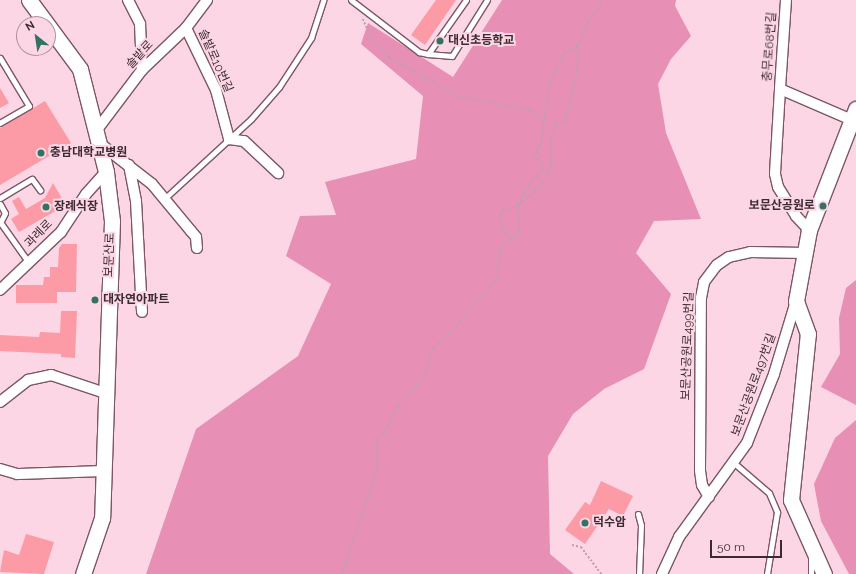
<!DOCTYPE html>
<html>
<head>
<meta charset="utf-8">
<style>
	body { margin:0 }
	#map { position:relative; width:856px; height:574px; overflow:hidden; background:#fcd6e5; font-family:Raleway,"Noto Sans KR",sans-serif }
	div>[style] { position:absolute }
	.forest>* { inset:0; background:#e78fb4 }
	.building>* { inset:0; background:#fc9ba5 }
	.path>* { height:1.5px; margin-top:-0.75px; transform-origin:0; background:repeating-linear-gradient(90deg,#c0a0ad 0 2px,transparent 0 4px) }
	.roads { filter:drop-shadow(1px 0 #7d5666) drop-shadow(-1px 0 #7d5666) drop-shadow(0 1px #7d5666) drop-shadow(0 -1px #7d5666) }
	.lane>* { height:5px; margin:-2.5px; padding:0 2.5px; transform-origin:2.5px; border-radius:2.5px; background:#fff }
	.street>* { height:10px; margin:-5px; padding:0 5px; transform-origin:5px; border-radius:5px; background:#fff }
	.secondary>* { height:15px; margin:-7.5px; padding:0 7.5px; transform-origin:7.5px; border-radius:7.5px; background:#fff }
	.dots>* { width:11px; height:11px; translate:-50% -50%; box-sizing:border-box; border:2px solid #fcd6e5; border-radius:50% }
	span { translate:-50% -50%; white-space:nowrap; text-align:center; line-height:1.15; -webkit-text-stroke:4px #fcd6e5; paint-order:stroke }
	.poi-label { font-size:12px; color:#3c2a31; font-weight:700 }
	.left { translate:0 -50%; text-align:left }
	.right { translate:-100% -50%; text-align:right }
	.street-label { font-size:12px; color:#3c2a31 }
	.north { position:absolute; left:16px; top:16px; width:40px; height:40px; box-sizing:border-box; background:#fcd6e5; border:1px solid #af919d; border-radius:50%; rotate:330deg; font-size:11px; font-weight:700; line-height:16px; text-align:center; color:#3c2a31 }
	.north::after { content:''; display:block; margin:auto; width:14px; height:18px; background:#317261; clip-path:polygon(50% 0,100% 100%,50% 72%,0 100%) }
	.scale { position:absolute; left:710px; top:540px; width:72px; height:18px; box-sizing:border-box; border:2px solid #3c2a31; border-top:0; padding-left:5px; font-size:12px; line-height:14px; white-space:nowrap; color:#3c2a31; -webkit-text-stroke:3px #fcd6e5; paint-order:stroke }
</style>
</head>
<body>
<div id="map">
	<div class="forest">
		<div style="clip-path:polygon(502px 0,676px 0,675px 6px,691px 36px,671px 59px,658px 84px,666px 133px,701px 219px,654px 221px,636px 253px,671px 294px,644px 369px,604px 389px,573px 414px,548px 456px,550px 554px,574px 574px,146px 574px,196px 429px,298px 356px,331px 284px,286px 256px,300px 216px,336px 215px,325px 182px,416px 159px,423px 96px,361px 44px,368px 23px,453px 77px)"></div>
		<div style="clip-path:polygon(856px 280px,856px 405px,821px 387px,840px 354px,839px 318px,846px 288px)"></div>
		<div style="clip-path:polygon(856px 420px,856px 574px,849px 574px,821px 521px,814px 484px,835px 438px)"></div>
	</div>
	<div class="building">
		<div style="clip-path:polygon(436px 0,456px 0,425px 45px,411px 35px)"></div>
		<div style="clip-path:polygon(0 88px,9px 103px,0 108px)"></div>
		<div style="clip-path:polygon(45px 101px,71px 143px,0 185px,0 128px)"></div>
		<div style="clip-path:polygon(53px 183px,66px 205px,19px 232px,11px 219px,19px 214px,12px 201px,19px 197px,26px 209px,45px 198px)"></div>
		<div style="clip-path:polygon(62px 244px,77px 244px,76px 292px,57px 292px,57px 303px,16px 303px,16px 285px,43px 285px,44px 277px,50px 277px,50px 267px,58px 267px,59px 248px)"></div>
		<div style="clip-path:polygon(61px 311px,77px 311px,75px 358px,61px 357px,61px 354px,0 351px,0 335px,39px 337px,40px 332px,60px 333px)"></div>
		<div style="clip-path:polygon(601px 481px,633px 496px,623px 516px,609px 509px,585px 544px,565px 530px,585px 502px,590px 505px)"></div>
		<div style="clip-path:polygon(26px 534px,54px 542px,44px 574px,0 572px,4px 550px,19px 555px)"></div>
	</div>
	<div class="path">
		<div style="left:363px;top:19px;width:17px;rotate:66deg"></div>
		<div style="left:370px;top:35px;width:30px;rotate:49deg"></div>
		<div style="left:390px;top:58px;width:77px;rotate:29.6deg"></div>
		<div style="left:457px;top:96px;width:74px;rotate:10.9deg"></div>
		<div style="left:530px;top:110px;width:19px;rotate:36deg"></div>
		<div style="left:509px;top:238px;width:11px;rotate:-128deg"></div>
		<div style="left:502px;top:229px;width:14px;rotate:-98deg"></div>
		<div style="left:500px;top:215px;width:4px;rotate:-56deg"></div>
		<div style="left:502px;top:212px;width:23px;rotate:-25deg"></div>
		<div style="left:523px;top:202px;width:36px;rotate:-46deg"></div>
		<div style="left:548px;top:176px;width:16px;rotate:-75deg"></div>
		<div style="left:552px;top:161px;width:18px;rotate:-96deg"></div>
		<div style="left:550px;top:143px;width:22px;rotate:-72deg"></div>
		<div style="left:557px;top:122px;width:7px"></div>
		<div style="left:564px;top:122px;width:10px;rotate:-73deg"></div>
		<div style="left:567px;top:112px;width:42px;rotate:-76.3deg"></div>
		<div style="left:577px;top:71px;width:25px;rotate:-88deg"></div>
		<div style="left:578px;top:46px;width:26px;rotate:-69deg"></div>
		<div style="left:587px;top:22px;width:16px;rotate:-50deg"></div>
		<div style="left:597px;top:10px;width:11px;rotate:-68deg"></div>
		<div style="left:572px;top:545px;width:9px;rotate:13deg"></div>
		<div style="left:581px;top:547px;width:34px;rotate:53deg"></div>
		<div style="left:342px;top:574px;width:92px;rotate:-71.6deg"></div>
		<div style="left:371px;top:487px;width:21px;rotate:-76deg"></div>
		<div style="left:376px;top:467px;width:26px;rotate:-90deg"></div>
		<div style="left:376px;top:441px;width:11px;rotate:-45deg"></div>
		<div style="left:384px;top:433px;width:31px;rotate:-63deg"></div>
		<div style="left:398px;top:405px;width:37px;rotate:-46deg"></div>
		<div style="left:424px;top:378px;width:30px;rotate:-75deg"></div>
		<div style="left:432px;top:349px;width:24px;rotate:-42deg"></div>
		<div style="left:450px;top:333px;width:72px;rotate:-49deg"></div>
		<div style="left:497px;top:279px;width:30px;rotate:-84deg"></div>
		<div style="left:500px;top:249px;width:26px;rotate:-43deg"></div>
		<div style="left:519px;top:231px;width:26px;rotate:-92deg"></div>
		<div style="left:518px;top:205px;width:25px;rotate:-61deg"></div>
		<div style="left:530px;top:183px;width:19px;rotate:-47deg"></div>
		<div style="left:543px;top:169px;width:7px;rotate:-98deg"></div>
		<div style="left:542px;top:162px;width:9px;rotate:-148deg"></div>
		<div style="left:534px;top:157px;width:17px;rotate:-65deg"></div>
		<div style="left:541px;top:142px;width:62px;rotate:-81.6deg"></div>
		<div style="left:550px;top:81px;width:33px;rotate:-63deg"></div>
		<div style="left:565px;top:52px;width:14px;rotate:-25deg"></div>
	</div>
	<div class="roads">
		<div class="lane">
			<div style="left:351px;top:0;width:86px;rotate:37.4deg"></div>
			<div style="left:419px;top:52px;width:9px;rotate:13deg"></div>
			<div style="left:428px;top:54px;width:66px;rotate:-54.9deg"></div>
			<div style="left:428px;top:54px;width:24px;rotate:5deg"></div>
			<div style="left:452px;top:56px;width:66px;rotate:-58deg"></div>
			<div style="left:0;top:58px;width:56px;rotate:58.9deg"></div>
			<div style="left:29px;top:106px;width:34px;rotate:150deg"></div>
			<div style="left:0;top:198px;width:37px;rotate:-31deg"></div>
			<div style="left:32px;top:179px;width:14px;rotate:54deg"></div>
			<div style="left:164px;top:199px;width:118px;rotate:-42.6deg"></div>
			<div style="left:251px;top:119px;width:43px;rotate:-48.8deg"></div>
			<div style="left:279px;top:87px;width:59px;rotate:-56.9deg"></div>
			<div style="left:311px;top:38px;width:40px;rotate:-72deg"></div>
			<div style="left:0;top:204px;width:10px;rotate:61deg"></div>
			<div style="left:5px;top:213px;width:9px;rotate:117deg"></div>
			<div style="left:0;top:222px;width:50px;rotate:54.7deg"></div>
			<div style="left:734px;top:463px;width:46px;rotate:40.6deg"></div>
			<div style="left:769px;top:493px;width:21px;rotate:67deg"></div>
			<div style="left:777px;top:512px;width:63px;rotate:99.2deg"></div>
			<div style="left:638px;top:514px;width:11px;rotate:75deg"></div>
			<div style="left:641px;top:525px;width:49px;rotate:92.3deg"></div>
			<div style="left:811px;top:557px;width:17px;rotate:90deg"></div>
		</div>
		<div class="street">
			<div style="left:128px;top:0;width:27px;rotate:63deg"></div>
			<div style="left:140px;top:24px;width:46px;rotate:87.5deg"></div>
			<div style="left:786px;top:0;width:89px;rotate:93.9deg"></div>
			<div style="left:780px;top:89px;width:78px;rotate:23.3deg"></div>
			<div style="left:186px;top:28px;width:69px;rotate:64.2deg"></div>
			<div style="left:216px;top:90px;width:51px;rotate:75.1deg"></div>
			<div style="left:229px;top:139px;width:15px;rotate:8deg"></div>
			<div style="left:244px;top:141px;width:47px;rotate:43.3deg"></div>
			<div style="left:780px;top:89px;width:85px;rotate:93.4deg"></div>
			<div style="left:775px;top:174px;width:13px;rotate:77deg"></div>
			<div style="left:778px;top:187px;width:34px;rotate:58deg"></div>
			<div style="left:796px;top:216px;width:19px;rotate:47deg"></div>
			<div style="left:96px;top:131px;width:76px;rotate:-53deg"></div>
			<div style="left:142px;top:70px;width:61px;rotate:-43.7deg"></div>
			<div style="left:186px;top:28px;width:35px;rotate:-53deg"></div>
			<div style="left:98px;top:142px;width:68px;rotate:37.9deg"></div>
			<div style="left:152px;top:184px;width:61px;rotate:50.3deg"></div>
			<div style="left:191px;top:231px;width:8px;rotate:50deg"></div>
			<div style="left:196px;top:237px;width:11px;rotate:85deg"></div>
			<div style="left:129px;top:165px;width:37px;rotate:79deg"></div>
			<div style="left:136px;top:201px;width:111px;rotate:86.9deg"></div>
			<div style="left:0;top:290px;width:84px;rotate:-43.6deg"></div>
			<div style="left:61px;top:232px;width:45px;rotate:-56.7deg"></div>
			<div style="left:86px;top:194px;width:30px;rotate:-48deg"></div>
			<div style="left:0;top:402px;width:36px;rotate:-38deg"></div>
			<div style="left:28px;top:380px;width:24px;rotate:-12deg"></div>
			<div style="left:51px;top:375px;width:57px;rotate:18.4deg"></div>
			<div style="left:0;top:469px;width:18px;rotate:16deg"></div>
			<div style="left:17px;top:474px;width:88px;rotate:-2deg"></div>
			<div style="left:709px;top:497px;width:14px;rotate:-120deg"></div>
			<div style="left:702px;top:485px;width:15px;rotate:-98deg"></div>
			<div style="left:700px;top:470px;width:172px;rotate:-89.7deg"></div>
			<div style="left:701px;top:298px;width:16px;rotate:-79deg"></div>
			<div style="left:704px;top:282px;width:21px;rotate:-53deg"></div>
			<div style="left:717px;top:265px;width:14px;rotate:-34deg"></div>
			<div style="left:729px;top:257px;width:22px;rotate:-13deg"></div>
			<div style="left:750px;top:252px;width:55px;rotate:1deg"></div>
			<div style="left:662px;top:574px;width:41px;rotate:-65.3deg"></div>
			<div style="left:679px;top:537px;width:116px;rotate:-54.1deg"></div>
			<div style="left:747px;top:443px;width:74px;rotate:-68.6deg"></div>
			<div style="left:774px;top:374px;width:76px;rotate:-73.2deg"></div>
		</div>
		<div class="secondary">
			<div style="left:29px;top:0;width:86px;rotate:53.5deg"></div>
			<div style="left:80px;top:69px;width:106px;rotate:75.8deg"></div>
			<div style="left:106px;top:172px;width:49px;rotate:83deg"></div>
			<div style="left:112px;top:221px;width:297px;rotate:91.9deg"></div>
			<div style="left:102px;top:518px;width:59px;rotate:108.7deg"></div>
			<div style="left:824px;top:574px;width:81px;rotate:-114deg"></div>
			<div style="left:791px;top:500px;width:167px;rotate:-84.2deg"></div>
			<div style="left:808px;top:334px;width:35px;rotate:-110deg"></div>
			<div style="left:796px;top:301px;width:72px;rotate:-79.6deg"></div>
			<div style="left:809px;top:230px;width:130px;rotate:-68.8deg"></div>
		</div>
	</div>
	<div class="dots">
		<div style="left:440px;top:41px;background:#317261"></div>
		<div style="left:41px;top:153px;background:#317261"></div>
		<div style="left:823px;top:206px;background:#317261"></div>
		<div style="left:46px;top:207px;background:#317261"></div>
		<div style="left:95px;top:300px;background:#317261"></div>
		<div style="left:585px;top:523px;background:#317261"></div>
	</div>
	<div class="poi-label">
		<span class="left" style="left:448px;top:41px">대신초등학교</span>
		<span class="left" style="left:50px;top:153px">충남대학교병원</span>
		<span class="right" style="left:815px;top:206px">보문산공원로</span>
		<span class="left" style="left:54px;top:207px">장례식장</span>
		<span class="left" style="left:103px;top:300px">대자연아파트</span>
		<span class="left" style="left:593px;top:523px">덕수암</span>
	</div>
	<div class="street-label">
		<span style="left:770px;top:47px;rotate:-86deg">충무로68번길</span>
		<span style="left:140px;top:55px;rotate:-47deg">솔밭로</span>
		<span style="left:215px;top:61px;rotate:66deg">솔밭로10번길</span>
		<span style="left:39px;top:234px;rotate:-45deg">과례로</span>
		<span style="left:110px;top:255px;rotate:-88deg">보문산로</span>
		<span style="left:688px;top:346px;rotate:-88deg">보문산공원로499번길</span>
		<span style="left:754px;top:385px;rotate:-70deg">보문산공원로497번길</span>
	</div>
	<div class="north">N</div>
	<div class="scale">50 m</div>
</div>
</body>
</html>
